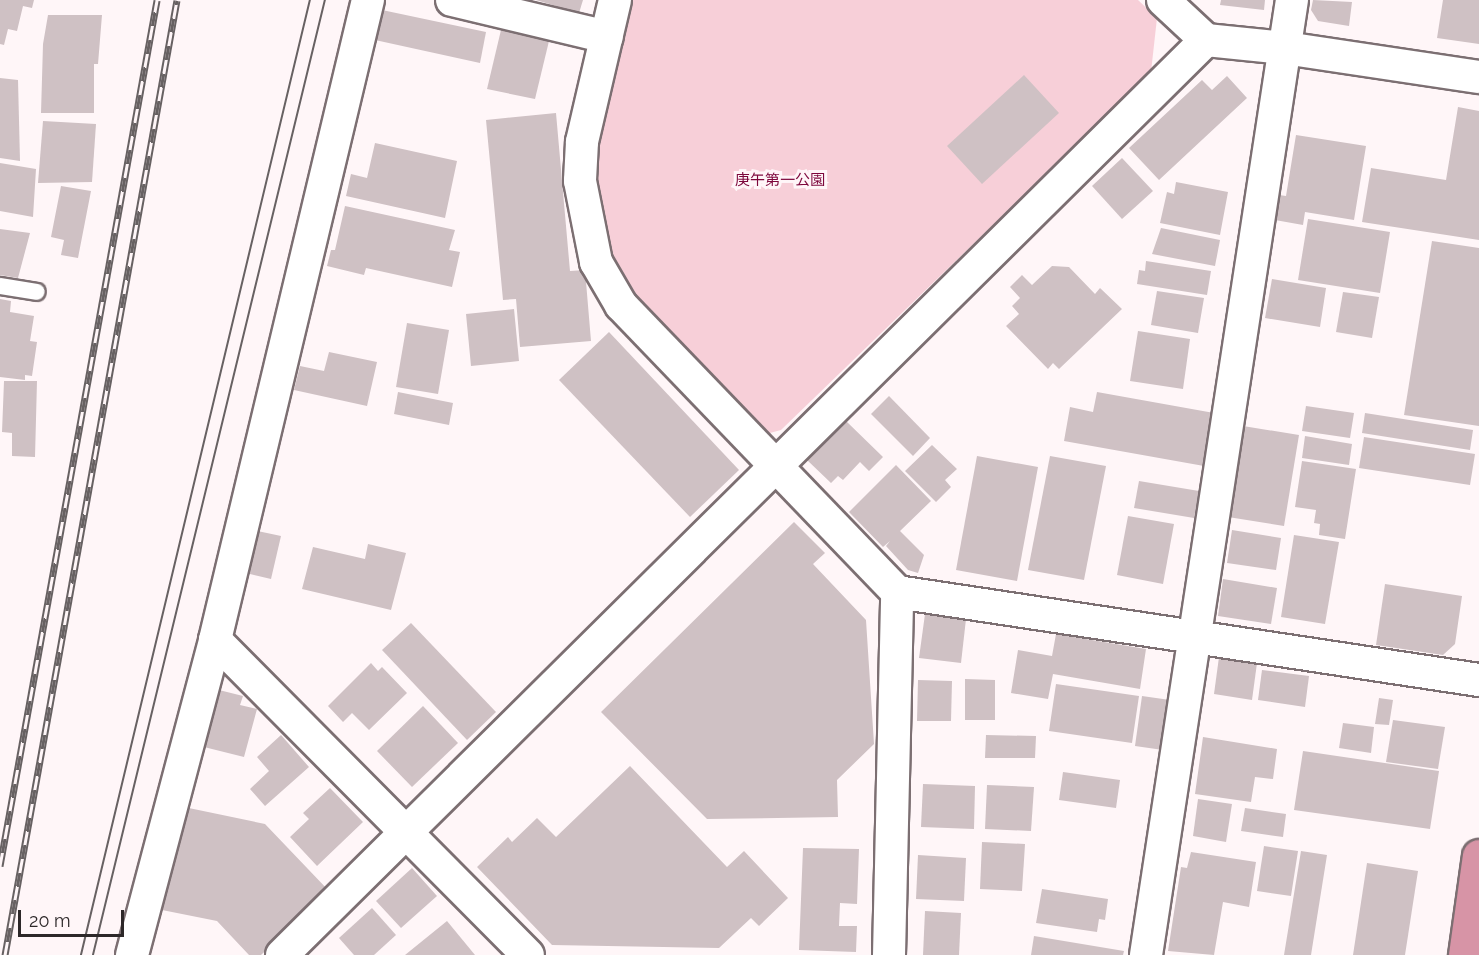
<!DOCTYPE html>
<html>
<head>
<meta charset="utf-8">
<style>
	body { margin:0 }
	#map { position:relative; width:1479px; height:955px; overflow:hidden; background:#fff6f8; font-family:Raleway,"Noto Sans JP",sans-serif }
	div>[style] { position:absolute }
	.green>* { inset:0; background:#f7cfd8 }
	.building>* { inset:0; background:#cfc1c4 }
	.roads { filter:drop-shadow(2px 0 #7c6f72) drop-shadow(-2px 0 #7c6f72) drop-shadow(0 2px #7c6f72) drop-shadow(0 -2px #7c6f72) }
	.service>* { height:16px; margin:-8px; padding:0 8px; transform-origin:8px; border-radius:8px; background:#fff }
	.minor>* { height:32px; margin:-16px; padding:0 16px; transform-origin:16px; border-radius:16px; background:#fff }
	.trunk>* { height:33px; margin:-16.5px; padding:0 16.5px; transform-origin:16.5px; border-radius:16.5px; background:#d794a6 }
	.tram>* { height:1.5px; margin:-0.75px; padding:0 0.75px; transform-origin:0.75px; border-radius:0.75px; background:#676162 }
	.rail>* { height:7px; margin-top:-3.5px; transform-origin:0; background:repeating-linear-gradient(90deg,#fff6f8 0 14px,#676162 0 28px); box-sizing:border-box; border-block:2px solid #676162 }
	span { translate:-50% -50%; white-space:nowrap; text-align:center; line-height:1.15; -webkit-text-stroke:6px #fff6f8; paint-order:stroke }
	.park-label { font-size:15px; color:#7d073c }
	.scale { position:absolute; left:18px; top:910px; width:106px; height:27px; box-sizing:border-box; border:3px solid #2d2829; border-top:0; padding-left:8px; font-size:18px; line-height:21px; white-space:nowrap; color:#2d2829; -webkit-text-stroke:4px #fff6f8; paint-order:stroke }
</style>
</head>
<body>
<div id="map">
	<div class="green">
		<div style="clip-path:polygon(628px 0,1138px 0,1157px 18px,1151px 72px,781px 430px,766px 434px,639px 303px,615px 266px,601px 218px,594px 172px,600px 113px)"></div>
	</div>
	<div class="building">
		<div style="clip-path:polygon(0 0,34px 0,32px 8px,23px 6px,17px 31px,8px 29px,4px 45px,0 44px)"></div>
		<div style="clip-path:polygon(536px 0,583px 0,579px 13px)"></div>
		<div style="clip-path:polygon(1221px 0,1265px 0,1264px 10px,1220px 5px)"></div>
		<div style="clip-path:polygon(1313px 0,1352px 2px,1349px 26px,1318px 21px,1311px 10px)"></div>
		<div style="clip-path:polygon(1443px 0,1479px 0,1479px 44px,1437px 38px)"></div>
		<div style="clip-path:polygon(382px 10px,486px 32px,480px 63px,375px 40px)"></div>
		<div style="clip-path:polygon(48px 15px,102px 15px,98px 64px,94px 64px,94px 113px,41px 113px,43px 44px)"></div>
		<div style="clip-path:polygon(501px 30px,549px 41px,535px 99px,487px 89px)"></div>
		<div style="clip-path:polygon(1024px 75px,1059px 113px,982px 184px,947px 146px)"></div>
		<div style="clip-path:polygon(1227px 76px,1247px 98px,1159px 180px,1129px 148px,1202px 80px,1212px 90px)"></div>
		<div style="clip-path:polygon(0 78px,18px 80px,20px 161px,0 158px)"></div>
		<div style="clip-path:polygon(1458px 107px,1479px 111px,1479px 240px,1362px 222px,1371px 168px,1446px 180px)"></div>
		<div style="clip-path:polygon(556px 113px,570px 271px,585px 270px,591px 341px,520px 347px,516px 299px,503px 300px,486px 120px)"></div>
		<div style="clip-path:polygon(43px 121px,96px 124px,92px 182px,38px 183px)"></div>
		<div style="clip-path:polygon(1296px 135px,1366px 146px,1354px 220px,1305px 212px,1303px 225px,1275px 220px,1279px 195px,1286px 196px)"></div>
		<div style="clip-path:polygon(375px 143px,457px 161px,445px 218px,346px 196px,351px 174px,367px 178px)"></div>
		<div style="clip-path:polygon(1122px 158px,1153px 191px,1122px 219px,1092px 186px)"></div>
		<div style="clip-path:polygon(0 163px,36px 169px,33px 217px,0 211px)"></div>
		<div style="clip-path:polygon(1176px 182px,1228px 192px,1220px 235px,1160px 223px,1167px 192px,1174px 194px)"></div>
		<div style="clip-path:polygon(61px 186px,91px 191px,78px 258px,61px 255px,64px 240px,51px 237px)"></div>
		<div style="clip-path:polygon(345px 206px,455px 230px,449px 250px,460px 252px,452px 287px,366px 268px,364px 275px,327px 266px,331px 250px,335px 250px)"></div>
		<div style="clip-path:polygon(1308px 219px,1390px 232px,1380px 293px,1298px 280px)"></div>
		<div style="clip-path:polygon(1161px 228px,1220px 240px,1215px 266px,1152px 254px)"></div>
		<div style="clip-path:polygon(0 229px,30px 233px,18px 278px,0 275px)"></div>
		<div style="clip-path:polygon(1432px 241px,1479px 248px,1479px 426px,1404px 415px)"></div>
		<div style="clip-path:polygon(1146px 261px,1211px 271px,1207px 295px,1137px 284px,1139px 270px,1145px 271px)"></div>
		<div style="clip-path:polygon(1052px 266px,1069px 267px,1095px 294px,1100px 288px,1122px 309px,1059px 369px,1053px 363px,1048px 369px,1006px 326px,1019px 314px,1012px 306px,1020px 298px,1010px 287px,1022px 275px,1032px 285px)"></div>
		<div style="clip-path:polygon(1272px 279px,1326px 288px,1320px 327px,1265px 318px)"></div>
		<div style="clip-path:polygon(1157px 291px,1204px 298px,1198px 333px,1151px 325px)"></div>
		<div style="clip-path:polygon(1343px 292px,1379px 297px,1372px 338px,1336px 332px)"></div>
		<div style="clip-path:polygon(0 299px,11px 301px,10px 312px,34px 316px,30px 341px,37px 342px,32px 376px,25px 375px,25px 380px,0 377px)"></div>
		<div style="clip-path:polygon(514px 309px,519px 361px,471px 366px,466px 314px)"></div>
		<div style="clip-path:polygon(407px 323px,449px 330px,438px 394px,396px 387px)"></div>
		<div style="clip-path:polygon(1138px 331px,1190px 339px,1183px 389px,1130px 381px)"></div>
		<div style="clip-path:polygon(609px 332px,739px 470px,690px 517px,559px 380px)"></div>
		<div style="clip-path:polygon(329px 352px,377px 362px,367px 406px,294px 390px,300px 366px,324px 371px)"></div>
		<div style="clip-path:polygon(4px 381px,37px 381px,35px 457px,12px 456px,12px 433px,2px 432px)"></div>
		<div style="clip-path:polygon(398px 392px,453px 403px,449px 425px,394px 414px)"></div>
		<div style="clip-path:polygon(1097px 392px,1214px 413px,1204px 466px,1064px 441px,1070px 407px,1093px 412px)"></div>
		<div style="clip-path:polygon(889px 396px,930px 438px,913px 456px,871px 414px)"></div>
		<div style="clip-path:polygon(1306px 406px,1354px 413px,1350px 438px,1302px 431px)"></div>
		<div style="clip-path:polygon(1365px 413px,1473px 430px,1470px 450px,1362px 433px)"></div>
		<div style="clip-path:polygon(846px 421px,883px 457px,869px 471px,860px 462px,843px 480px,838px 476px,831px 483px,807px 460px)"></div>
		<div style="clip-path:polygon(1243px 426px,1299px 435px,1284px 526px,1228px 517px)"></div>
		<div style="clip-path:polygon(1305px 436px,1352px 444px,1349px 465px,1302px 458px)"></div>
		<div style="clip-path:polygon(1364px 437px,1475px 454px,1470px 485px,1359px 468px)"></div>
		<div style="clip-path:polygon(932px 445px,957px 469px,945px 480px,951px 487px,936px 502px,905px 471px)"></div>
		<div style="clip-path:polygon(977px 456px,1038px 467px,1017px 581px,956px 570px)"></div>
		<div style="clip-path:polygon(1050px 456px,1106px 466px,1084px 580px,1028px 570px)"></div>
		<div style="clip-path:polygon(1302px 461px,1356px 469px,1345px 539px,1319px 535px,1320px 524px,1314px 523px,1316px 510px,1295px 507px)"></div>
		<div style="clip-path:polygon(896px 465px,931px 501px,900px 531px,924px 555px,918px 573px,908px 570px,886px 546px,890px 541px,883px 547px,849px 512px)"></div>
		<div style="clip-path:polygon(1139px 481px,1199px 491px,1194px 518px,1134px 508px)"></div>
		<div style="clip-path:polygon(1128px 516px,1174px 524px,1163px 584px,1117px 575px)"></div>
		<div style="clip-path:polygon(794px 522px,825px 553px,813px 564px,866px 620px,874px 744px,837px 780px,838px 817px,707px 819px,601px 712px)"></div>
		<div style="clip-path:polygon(253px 530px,281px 536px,271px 579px,242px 572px)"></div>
		<div style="clip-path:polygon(1232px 530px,1281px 538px,1276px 570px,1227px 563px)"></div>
		<div style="clip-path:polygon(1294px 535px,1339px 542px,1325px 624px,1281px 617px)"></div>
		<div style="clip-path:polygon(368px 544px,406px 553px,391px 610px,302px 589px,313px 547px,365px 559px)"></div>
		<div style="clip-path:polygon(1223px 579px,1277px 588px,1271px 624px,1218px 616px)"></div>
		<div style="clip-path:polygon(1385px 584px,1462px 596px,1455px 644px,1443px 655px,1376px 645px)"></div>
		<div style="clip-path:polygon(925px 614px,966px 619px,961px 663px,919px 658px)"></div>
		<div style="clip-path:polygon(411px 623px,496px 712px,467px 740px,382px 650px)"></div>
		<div style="clip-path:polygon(1056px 634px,1146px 649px,1140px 689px,1053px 674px,1048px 699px,1011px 693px,1018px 650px,1052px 656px)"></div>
		<div style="clip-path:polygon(1219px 657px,1257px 663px,1252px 700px,1214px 694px)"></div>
		<div style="clip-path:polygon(371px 663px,378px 671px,382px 667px,407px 693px,369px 730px,352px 713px,343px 722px,328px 706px)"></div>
		<div style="clip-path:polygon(1262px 670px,1309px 676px,1305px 707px,1258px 700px)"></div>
		<div style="clip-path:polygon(965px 679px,995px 680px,995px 720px,965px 720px)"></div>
		<div style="clip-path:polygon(918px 680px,952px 681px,951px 721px,917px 721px)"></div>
		<div style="clip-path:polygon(1056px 684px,1139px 696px,1132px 743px,1049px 731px)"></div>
		<div style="clip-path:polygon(211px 688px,243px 696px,240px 705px,257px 709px,244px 757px,196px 745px)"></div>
		<div style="clip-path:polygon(1142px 696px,1170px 700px,1163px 750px,1135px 746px)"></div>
		<div style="clip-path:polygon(1379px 698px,1393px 700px,1389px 725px,1375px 724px)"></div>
		<div style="clip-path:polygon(423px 706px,458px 743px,412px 787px,377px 751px)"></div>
		<div style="clip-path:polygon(1393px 720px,1445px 727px,1438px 769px,1386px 762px)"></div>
		<div style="clip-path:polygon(1343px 723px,1374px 727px,1371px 753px,1339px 748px)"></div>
		<div style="clip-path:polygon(281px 735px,309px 767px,265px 806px,250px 789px,269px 771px,257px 757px)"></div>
		<div style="clip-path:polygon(986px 735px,1036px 736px,1035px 758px,985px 758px)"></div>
		<div style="clip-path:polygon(1203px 737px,1277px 749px,1273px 779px,1255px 777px,1251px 802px,1195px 794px)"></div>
		<div style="clip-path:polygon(1303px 751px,1439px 771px,1430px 829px,1294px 810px)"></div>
		<div style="clip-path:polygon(630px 766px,727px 867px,744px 851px,788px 898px,759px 926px,751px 918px,719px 948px,552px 945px,477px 867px,508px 837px,512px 842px,537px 818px,556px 837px)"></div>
		<div style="clip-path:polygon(1063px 772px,1120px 780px,1116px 808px,1059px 800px)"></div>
		<div style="clip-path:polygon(923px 784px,975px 786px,974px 829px,921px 827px)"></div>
		<div style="clip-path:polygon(987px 785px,1034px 787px,1031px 831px,985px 829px)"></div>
		<div style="clip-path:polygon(330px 788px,363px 822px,317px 866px,290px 837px,309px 819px,303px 813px)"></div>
		<div style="clip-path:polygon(1198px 799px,1232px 804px,1226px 842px,1193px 836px)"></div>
		<div style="clip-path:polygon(184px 807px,265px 824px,329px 891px,261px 955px,249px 955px,217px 921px,162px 910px)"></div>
		<div style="clip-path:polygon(1245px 808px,1286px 814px,1283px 837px,1241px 831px)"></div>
		<div style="clip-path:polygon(982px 842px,1025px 844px,1022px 891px,980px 889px)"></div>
		<div style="clip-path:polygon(1264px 846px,1298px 851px,1291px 896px,1257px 891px)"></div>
		<div style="clip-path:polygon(803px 848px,859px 849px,857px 904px,840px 903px,839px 926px,857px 926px,856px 952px,799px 950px)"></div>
		<div style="clip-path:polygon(1301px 851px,1327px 855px,1311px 955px,1284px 955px)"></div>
		<div style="clip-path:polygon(1191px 852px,1256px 862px,1249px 907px,1223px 902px,1214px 955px,1168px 951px,1181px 867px,1187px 868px)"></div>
		<div style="clip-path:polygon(918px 855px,966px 858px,964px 901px,916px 899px)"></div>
		<div style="clip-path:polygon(1367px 863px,1418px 871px,1405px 955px,1353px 955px)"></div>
		<div style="clip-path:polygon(412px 868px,437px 896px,401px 928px,376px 901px)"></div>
		<div style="clip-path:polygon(1042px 889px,1108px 899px,1105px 920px,1099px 919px,1097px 932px,1036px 923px)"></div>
		<div style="clip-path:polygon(372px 908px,396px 935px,374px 955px,354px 955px,339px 938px)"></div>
		<div style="clip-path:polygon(925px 911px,961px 913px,959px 955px,923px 955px)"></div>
		<div style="clip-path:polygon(447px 921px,475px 955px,405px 955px)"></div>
		<div style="clip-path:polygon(1034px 936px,1124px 951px,1123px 955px,1031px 955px)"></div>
	</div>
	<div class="roads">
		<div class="service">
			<div style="left:0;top:286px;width:37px;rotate:9deg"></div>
		</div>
		<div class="minor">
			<div style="left:452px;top:0;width:159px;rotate:13.4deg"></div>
			<div style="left:615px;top:0;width:146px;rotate:103.1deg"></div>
			<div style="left:582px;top:142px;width:39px;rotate:93deg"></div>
			<div style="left:580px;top:181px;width:83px;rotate:78.8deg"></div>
			<div style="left:596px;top:262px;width:50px;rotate:59.8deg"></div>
			<div style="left:621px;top:305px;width:398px;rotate:46.1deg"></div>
			<div style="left:897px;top:592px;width:589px;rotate:8.6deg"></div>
			<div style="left:1163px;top:0;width:59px;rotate:42.9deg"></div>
			<div style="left:1206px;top:40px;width:79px;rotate:5.8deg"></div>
			<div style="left:1285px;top:48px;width:196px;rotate:8.5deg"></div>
			<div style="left:215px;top:640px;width:444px;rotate:45.2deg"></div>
			<div style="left:132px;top:955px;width:326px;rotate:-75.2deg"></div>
			<div style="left:215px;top:640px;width:658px;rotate:-76.56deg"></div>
			<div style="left:282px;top:955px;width:1300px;rotate:-44.72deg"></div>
			<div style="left:889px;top:955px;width:363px;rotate:-88.7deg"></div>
			<div style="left:1146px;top:955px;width:966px;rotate:-81.31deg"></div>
		</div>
		<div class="trunk">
			<div style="left:1465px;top:955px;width:100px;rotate:-82deg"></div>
		</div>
	</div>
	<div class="tram">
		<div style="left:81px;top:955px;width:982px;rotate:-76.52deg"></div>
		<div style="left:93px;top:955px;width:983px;rotate:-76.35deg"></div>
	</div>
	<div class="rail">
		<div style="left:0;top:866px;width:880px;rotate:-79.72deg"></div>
		<div style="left:5px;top:955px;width:970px;rotate:-79.79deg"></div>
	</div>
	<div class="park-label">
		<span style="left:780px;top:181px">庚午第一公園</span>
	</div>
	<div class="scale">20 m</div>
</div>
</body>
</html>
